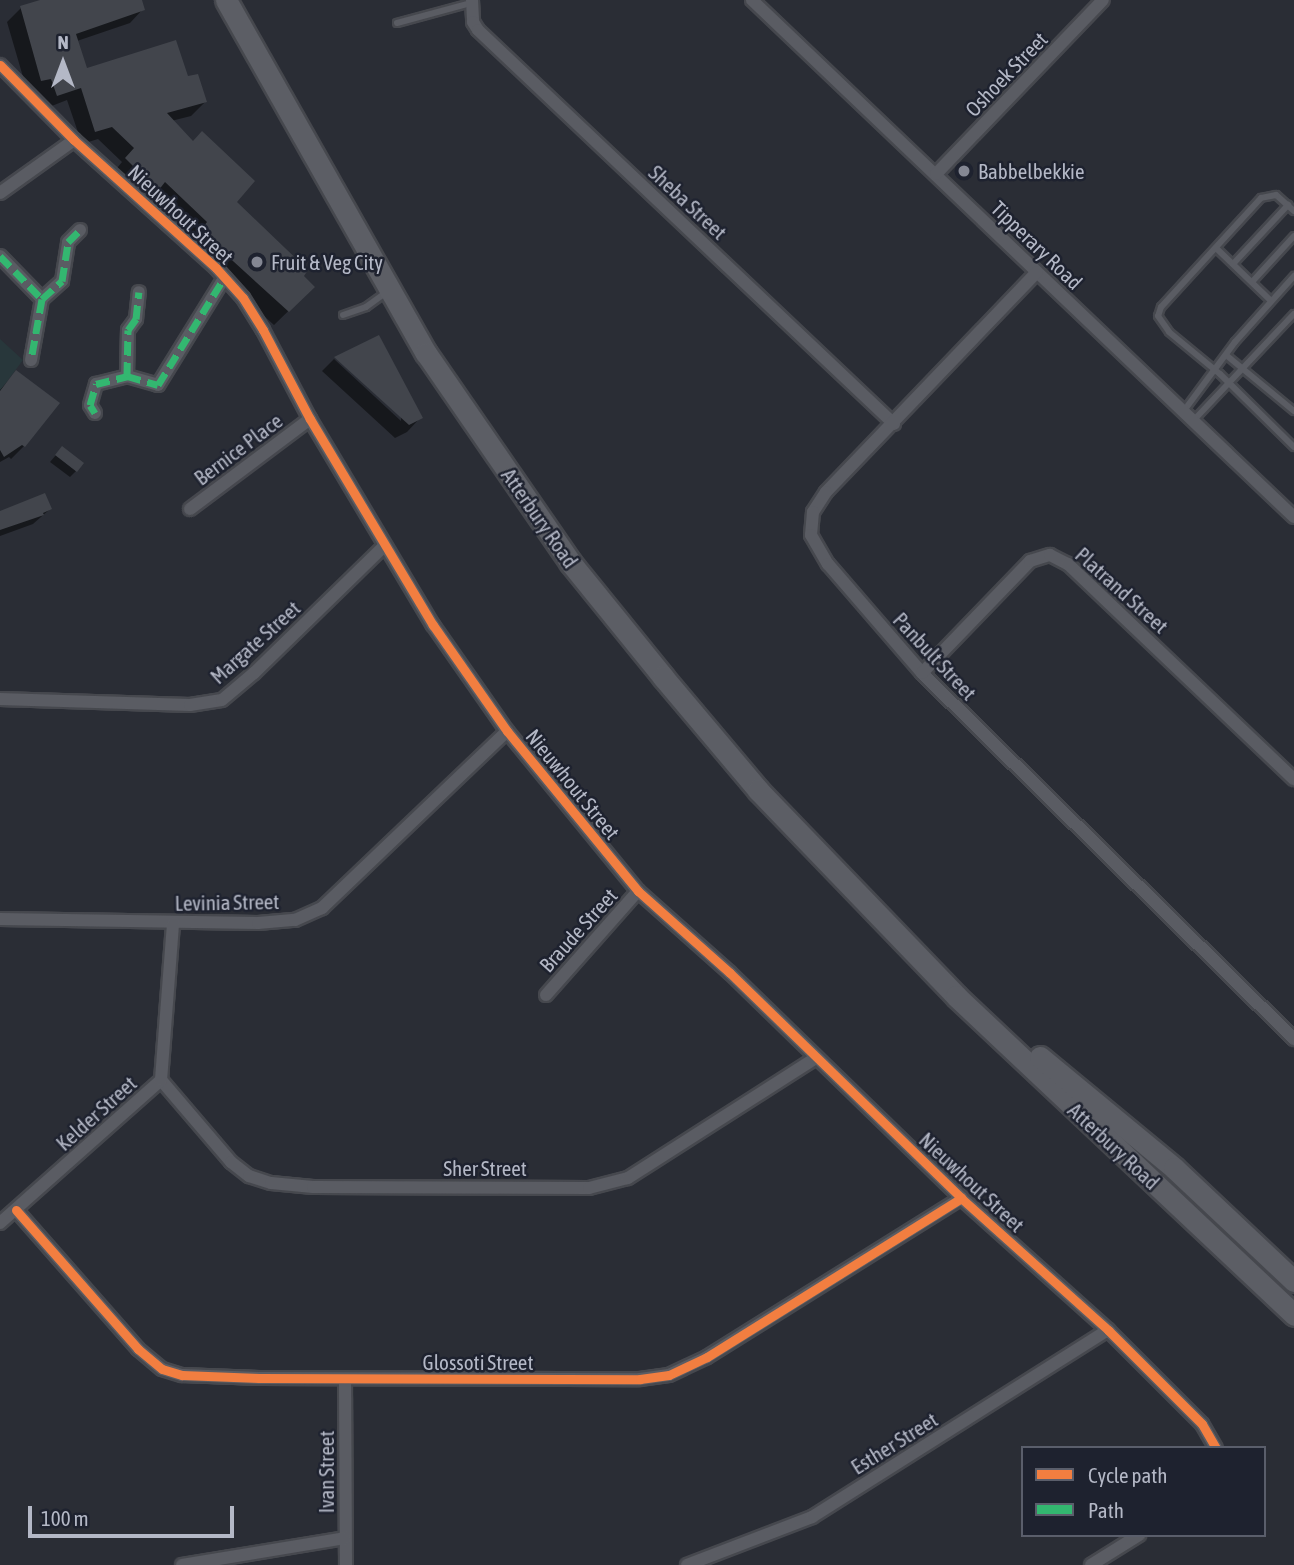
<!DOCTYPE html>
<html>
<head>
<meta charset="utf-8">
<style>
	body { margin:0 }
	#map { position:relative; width:1294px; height:1565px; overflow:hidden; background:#2a2d35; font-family:"Asap Condensed",sans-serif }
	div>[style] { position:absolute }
	.green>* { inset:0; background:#28373b }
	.shadow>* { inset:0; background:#0007 }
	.building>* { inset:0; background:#42454c }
	.roads { filter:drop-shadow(2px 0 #46484e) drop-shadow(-2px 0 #46484e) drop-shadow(0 2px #46484e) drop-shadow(0 -2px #46484e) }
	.service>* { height:6px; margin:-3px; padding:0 3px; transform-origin:3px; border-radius:3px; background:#5a5c63 }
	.minor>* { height:12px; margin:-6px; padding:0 6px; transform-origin:6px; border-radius:6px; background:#5a5c63 }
	.primary>* { height:21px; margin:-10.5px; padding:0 10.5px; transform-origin:10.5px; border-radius:10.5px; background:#5c5e65 }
	.quiet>* { height:7px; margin-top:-3.5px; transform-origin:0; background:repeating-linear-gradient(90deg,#33b770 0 14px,transparent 0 21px) }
	.cycleway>* { height:9px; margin:-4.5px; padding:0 4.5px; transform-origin:4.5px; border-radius:4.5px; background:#f27e40 }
	.dots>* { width:19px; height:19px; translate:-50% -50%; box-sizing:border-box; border:4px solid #1e222f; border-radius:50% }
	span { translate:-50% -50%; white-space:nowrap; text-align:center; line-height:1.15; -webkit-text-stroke:5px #1e222f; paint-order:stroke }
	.street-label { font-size:21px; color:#b4b8c6 }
	.poi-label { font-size:21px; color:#b4b8c6 }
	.left { translate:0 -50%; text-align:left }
	.legend { position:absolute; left:1021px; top:1446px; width:245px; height:91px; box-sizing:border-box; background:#1e222f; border:2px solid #5a5e6b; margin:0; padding:9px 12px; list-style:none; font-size:21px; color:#b4b8c6 }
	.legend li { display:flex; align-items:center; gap:14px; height:35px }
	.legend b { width:35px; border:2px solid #5a5e6b }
	.north { position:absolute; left:28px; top:28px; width:70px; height:70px; -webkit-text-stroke:5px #1e222f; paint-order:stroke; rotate:0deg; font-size:19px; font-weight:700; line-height:28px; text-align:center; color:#b4b8c6 }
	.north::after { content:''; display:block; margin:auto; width:24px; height:32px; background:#b4b8c6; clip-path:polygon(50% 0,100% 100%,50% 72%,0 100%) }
	.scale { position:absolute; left:28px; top:1506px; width:206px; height:32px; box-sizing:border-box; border:4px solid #b4b8c6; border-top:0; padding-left:9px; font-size:21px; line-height:24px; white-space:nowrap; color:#b4b8c6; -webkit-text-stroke:5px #1e222f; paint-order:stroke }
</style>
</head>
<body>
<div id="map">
	<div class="green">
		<div style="clip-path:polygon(0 339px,23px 360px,0 391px)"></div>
	</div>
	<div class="shadow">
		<div style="clip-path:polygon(45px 0,141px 0,143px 9px,130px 23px,77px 41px,86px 70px,187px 78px,205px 102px,191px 116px,171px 121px,234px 202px,313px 287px,274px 325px,188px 246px,195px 236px,151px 195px,143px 203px,113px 173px,122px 162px,98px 139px,82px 144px,67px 100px,44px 109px,37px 91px,28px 94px,7px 22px,21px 8px)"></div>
		<div style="clip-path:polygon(334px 359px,401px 421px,401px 416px,420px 418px,407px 432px,395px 438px,322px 371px)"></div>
		<div style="clip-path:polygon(16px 372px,57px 403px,24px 446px,11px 459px,9px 457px,0 462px,0 390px)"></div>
		<div style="clip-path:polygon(56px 455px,76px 471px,70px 477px,50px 462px)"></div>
		<div style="clip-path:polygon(50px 509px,33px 524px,0 536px,0 513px)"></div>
	</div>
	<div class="building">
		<div style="clip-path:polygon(40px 0,142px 0,145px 10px,76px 34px,87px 68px,176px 40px,188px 76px,198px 74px,207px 102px,167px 113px,193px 141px,202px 131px,255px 181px,237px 202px,308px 270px,304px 276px,315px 287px,289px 312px,200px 231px,207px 222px,165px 182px,158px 191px,125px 158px,134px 148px,112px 127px,95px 132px,81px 88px,57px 96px,51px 79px,41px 81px,20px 6px)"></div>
		<div style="clip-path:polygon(379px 335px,423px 418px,409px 425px,334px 357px)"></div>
		<div style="clip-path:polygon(16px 370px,60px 403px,25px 447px,22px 445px,4px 457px,0 450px,0 391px)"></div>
		<div style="clip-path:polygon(62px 446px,84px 463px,77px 472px,55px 455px)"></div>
		<div style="clip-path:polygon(45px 493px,52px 509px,43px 513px,44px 515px,0 530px,0 511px)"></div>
	</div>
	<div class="roads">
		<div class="service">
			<div style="left:397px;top:23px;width:77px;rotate:-15.1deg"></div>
			<div style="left:1294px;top:211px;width:24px;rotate:-138deg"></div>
			<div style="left:1276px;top:195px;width:15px;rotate:169deg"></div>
			<div style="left:1261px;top:198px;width:148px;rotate:132.5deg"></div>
			<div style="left:1161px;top:307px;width:9px;rotate:108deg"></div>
			<div style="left:1158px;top:316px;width:19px;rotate:55deg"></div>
			<div style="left:1169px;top:332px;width:66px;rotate:39.5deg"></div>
			<div style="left:1220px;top:374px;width:104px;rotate:44.6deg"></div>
			<div style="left:1216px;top:248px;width:76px;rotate:43.9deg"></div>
			<div style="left:1233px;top:264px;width:81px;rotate:-47deg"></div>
			<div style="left:1252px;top:282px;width:62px;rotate:-47.6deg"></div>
			<div style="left:343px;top:315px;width:24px;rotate:-19deg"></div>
			<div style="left:366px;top:307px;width:27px;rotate:-36deg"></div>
			<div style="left:1226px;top:355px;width:88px;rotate:39.5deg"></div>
			<div style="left:1183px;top:412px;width:87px;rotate:-53.4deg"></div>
			<div style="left:1235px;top:342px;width:89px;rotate:-48.2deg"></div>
			<div style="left:1193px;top:421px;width:147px;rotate:-46.7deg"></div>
		</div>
		<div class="minor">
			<div style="left:472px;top:0;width:22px;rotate:87deg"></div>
			<div style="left:473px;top:22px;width:9px;rotate:58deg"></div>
			<div style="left:478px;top:30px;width:573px;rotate:43.44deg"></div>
			<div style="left:752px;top:0;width:749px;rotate:43.65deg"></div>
			<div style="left:0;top:65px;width:105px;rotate:45.4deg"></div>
			<div style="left:74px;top:140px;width:191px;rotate:42deg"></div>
			<div style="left:216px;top:268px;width:40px;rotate:48deg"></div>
			<div style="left:243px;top:298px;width:38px;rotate:58deg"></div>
			<div style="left:263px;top:330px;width:101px;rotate:62.2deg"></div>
			<div style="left:310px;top:419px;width:240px;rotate:59.2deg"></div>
			<div style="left:433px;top:625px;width:129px;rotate:55.1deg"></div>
			<div style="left:507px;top:731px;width:207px;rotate:50.7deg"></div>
			<div style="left:638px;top:891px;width:123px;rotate:41.7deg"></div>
			<div style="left:730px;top:973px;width:322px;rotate:44.2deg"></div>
			<div style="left:961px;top:1198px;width:198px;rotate:41.9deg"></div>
			<div style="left:1108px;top:1330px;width:133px;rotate:45deg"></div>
			<div style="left:1202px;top:1424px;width:28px;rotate:60deg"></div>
			<div style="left:936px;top:174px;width:241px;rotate:-46.2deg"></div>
			<div style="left:0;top:193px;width:91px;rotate:-35.6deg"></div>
			<div style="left:0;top:256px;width:60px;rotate:45.7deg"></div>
			<div style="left:42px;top:299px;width:62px;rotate:100.2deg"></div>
			<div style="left:1037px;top:272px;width:305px;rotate:133.8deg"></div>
			<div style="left:826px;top:492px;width:24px;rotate:123deg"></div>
			<div style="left:813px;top:512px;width:23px;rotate:95deg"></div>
			<div style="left:811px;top:535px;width:34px;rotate:60deg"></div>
			<div style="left:828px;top:564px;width:144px;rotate:49.2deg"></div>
			<div style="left:922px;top:673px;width:522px;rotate:44.53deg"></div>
			<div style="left:42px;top:299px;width:27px;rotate:-42deg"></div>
			<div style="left:62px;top:281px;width:39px;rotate:-81deg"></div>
			<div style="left:68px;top:242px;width:17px;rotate:-45deg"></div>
			<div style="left:127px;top:376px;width:46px;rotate:-88.8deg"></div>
			<div style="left:128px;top:330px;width:14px;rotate:-54deg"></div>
			<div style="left:136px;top:319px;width:27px;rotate:-84deg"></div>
			<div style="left:95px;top:413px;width:9px;rotate:-122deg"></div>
			<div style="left:90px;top:405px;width:22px;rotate:-74deg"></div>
			<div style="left:96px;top:384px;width:32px;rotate:-14deg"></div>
			<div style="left:127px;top:376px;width:32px;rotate:16deg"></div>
			<div style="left:158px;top:385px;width:126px;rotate:-58.3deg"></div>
			<div style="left:190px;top:509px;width:150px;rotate:-36.9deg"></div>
			<div style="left:922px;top:673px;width:156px;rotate:-46deg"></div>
			<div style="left:1030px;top:561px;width:21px;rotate:-17deg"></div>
			<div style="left:1050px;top:555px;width:20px;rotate:27deg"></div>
			<div style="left:1068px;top:564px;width:312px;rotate:43.6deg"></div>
			<div style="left:0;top:699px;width:190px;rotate:1.8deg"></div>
			<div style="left:190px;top:705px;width:32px;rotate:-9deg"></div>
			<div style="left:222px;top:700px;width:42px;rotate:-40.2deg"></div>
			<div style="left:254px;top:673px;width:182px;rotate:-44.3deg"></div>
			<div style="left:0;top:919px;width:258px;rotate:0.9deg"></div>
			<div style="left:258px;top:923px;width:37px;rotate:-5deg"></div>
			<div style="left:295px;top:920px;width:30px;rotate:-24deg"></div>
			<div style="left:322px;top:908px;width:256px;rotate:-43.7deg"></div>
			<div style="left:546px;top:995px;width:139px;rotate:-48.5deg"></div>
			<div style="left:161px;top:1080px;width:108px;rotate:49.5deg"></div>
			<div style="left:231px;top:1162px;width:23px;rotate:38deg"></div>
			<div style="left:249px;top:1176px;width:23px;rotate:18deg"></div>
			<div style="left:271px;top:1183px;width:42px;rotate:5.4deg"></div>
			<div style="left:313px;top:1187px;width:276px;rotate:0.2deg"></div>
			<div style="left:589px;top:1188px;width:40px;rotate:-14.4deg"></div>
			<div style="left:628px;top:1178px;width:223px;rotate:-32.6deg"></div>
			<div style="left:16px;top:1210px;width:185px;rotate:48.7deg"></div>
			<div style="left:138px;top:1349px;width:31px;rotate:40deg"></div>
			<div style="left:162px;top:1369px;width:21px;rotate:17deg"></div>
			<div style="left:182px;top:1375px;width:77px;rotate:2.2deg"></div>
			<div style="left:259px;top:1378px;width:381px;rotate:0.2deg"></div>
			<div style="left:640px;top:1379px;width:29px;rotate:-8deg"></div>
			<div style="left:669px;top:1375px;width:42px;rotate:-25.3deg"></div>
			<div style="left:707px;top:1357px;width:300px;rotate:-32deg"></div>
			<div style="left:0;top:1223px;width:215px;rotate:-41.6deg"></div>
			<div style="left:161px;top:1080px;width:157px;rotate:-85.6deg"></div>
			<div style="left:345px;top:1379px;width:186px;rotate:89.7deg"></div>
			<div style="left:182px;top:1565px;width:165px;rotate:-9.4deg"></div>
			<div style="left:687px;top:1565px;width:134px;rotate:-21deg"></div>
			<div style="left:812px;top:1517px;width:350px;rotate:-32.3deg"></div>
			<div style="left:1091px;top:1565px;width:57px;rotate:-32deg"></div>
		</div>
		<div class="primary">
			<div style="left:226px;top:0;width:406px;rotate:60.5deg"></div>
			<div style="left:426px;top:353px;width:254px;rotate:55.4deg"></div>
			<div style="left:570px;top:562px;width:148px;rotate:51deg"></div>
			<div style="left:663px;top:677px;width:148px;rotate:49.9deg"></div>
			<div style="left:758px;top:790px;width:286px;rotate:46.1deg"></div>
			<div style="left:956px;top:996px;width:465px;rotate:43.3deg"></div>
			<div style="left:1040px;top:1057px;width:174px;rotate:39.6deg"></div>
			<div style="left:1174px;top:1168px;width:165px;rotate:43.3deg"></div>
		</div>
	</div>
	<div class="quiet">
		<div style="left:0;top:256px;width:60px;rotate:45.7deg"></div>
		<div style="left:42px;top:299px;width:62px;rotate:100.2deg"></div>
		<div style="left:42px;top:299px;width:27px;rotate:-42deg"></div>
		<div style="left:62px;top:281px;width:39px;rotate:-81deg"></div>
		<div style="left:68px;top:242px;width:17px;rotate:-45deg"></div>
		<div style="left:127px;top:376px;width:46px;rotate:-88.8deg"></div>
		<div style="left:128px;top:330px;width:14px;rotate:-54deg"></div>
		<div style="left:136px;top:319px;width:27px;rotate:-84deg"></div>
		<div style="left:95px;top:413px;width:9px;rotate:-122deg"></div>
		<div style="left:90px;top:405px;width:22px;rotate:-74deg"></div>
		<div style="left:96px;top:384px;width:32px;rotate:-14deg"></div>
		<div style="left:127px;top:376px;width:32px;rotate:16deg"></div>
		<div style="left:158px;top:385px;width:126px;rotate:-58.3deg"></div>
	</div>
	<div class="cycleway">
		<div style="left:0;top:65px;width:105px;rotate:45.4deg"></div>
		<div style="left:74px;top:140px;width:191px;rotate:42deg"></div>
		<div style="left:216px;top:268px;width:40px;rotate:48deg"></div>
		<div style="left:243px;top:298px;width:38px;rotate:58deg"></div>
		<div style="left:263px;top:330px;width:101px;rotate:62.2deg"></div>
		<div style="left:310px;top:419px;width:240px;rotate:59.2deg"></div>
		<div style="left:433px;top:625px;width:129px;rotate:55.1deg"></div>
		<div style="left:507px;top:731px;width:207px;rotate:50.7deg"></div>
		<div style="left:638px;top:891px;width:123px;rotate:41.7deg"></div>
		<div style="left:730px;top:973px;width:322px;rotate:44.2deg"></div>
		<div style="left:961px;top:1198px;width:198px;rotate:41.9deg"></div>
		<div style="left:1108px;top:1330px;width:133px;rotate:45deg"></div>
		<div style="left:1202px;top:1424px;width:28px;rotate:60deg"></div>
		<div style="left:16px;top:1210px;width:185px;rotate:48.7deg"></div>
		<div style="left:138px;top:1349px;width:31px;rotate:40deg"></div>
		<div style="left:162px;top:1369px;width:21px;rotate:17deg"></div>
		<div style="left:182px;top:1375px;width:77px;rotate:2.2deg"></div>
		<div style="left:259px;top:1378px;width:381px;rotate:0.2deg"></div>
		<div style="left:640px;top:1379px;width:29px;rotate:-8deg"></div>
		<div style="left:669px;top:1375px;width:42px;rotate:-25.3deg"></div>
		<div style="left:707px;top:1357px;width:300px;rotate:-32deg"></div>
	</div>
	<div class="dots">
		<div style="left:964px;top:171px;background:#848793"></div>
		<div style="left:257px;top:262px;background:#848793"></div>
	</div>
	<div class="street-label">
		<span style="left:1006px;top:74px;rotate:-46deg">Oshoek Street</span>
		<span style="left:688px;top:202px;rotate:43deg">Sheba Street</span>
		<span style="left:181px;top:214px;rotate:43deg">Nieuwhout Street</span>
		<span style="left:1037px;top:245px;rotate:44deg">Tipperary Road</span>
		<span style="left:238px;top:449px;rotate:-37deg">Bernice Place</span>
		<span style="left:540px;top:518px;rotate:55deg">Atterbury Road</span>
		<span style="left:1122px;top:590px;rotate:42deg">Platrand Street</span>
		<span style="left:255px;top:642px;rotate:-42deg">Margate Street</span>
		<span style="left:935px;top:656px;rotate:47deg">Panbult Street</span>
		<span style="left:573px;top:784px;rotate:51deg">Nieuwhout Street</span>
		<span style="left:227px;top:902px;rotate:-1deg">Levinia Street</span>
		<span style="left:578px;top:930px;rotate:-48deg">Braude Street</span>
		<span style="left:96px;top:1113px;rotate:-42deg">Kelder Street</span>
		<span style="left:1114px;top:1146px;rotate:43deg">Atterbury Road</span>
		<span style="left:485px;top:1168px">Sher Street</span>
		<span style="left:972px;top:1182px;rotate:43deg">Nieuwhout Street</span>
		<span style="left:478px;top:1362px">Glossoti Street</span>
		<span style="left:894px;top:1443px;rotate:-32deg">Esther Street</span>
		<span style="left:326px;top:1472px;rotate:-90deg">Ivan Street</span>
	</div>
	<div class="poi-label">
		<span class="left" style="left:978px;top:171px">Babbelbekkie</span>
		<span class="left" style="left:271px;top:262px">Fruit &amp; Veg City</span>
	</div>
	<ul class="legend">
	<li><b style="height:9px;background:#f27e40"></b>Cycle path</li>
	<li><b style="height:9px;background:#33b770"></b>Path</li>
	</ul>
	<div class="north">N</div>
	<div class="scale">100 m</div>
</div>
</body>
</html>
